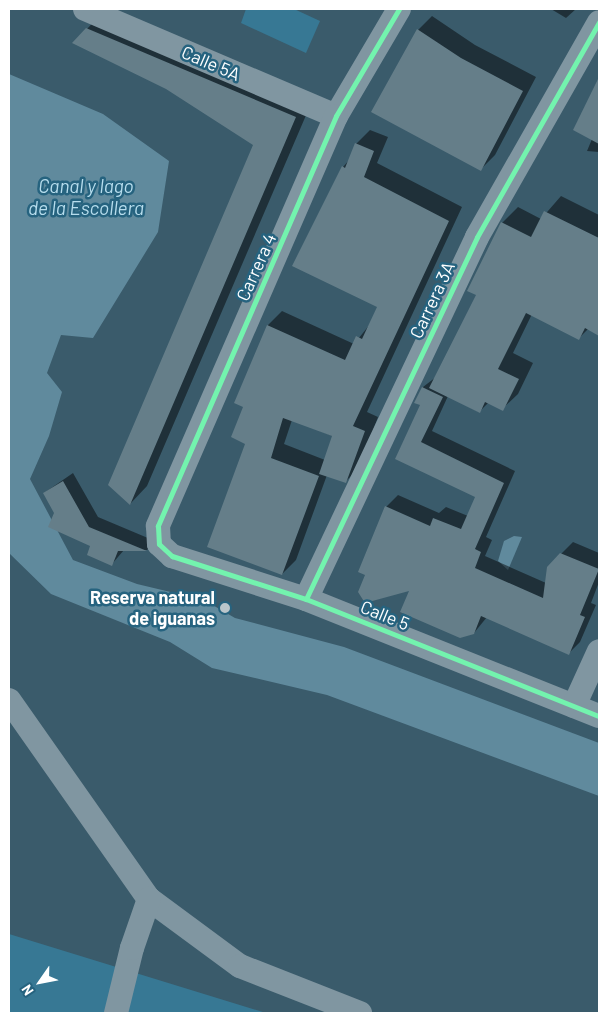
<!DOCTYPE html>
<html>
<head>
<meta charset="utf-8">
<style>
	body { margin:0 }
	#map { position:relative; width:608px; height:1022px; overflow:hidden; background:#3a5b6b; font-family:Barlow,sans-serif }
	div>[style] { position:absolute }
	.green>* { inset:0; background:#377894 }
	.water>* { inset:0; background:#608a9d }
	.shadow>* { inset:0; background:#0007 }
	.building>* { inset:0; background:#657e89 }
	.minor>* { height:24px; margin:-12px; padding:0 12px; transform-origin:12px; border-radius:12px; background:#8096a1 }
	.cycleway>* { height:5px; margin:-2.5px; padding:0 2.5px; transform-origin:2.5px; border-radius:2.5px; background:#73f3ae }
	.dots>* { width:14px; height:14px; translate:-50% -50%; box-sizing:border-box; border:2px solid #26637f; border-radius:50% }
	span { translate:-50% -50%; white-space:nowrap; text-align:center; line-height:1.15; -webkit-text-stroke:5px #26637f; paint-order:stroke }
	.street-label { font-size:18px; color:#fff }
	.poi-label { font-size:18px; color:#fff; font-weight:700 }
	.right { translate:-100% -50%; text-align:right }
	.water-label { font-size:19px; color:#b7dded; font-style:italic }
	.frame { position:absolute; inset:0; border:10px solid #fff; pointer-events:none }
	.north { position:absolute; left:15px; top:957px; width:50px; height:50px; -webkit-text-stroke:4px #26637f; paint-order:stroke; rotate:237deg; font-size:14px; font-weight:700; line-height:20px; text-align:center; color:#fff }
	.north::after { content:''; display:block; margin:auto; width:18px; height:22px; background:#fff; clip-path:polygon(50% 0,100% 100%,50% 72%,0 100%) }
</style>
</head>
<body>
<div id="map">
	<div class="green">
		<div style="clip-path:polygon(246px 9px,294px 9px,320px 21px,306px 53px,241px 23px)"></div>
		<div style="clip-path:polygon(9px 934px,266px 1013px,9px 1013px)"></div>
	</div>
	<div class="water">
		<div style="clip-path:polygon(9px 74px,103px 114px,169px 161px,158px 232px,93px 338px,61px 335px,47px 373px,62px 392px,49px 436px,30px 479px,73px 560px,137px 584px,204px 600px,235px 618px,344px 647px,599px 743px,599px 796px,327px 695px,212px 668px,170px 642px,51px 594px,9px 553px)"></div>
		<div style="clip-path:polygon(514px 536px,522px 537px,508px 570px,498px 561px,504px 541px)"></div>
	</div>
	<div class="shadow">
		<div style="clip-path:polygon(551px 9px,576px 9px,566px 18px)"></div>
		<div style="clip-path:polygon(104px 11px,313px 99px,147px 486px,130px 504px,255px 145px,87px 29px)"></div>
		<div style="clip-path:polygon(432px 16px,475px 45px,536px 77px,495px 155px,481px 169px,418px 30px)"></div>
		<div style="clip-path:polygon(599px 83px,599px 152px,587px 151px,592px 139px)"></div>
		<div style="clip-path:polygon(evenodd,370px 130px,388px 137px,377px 163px,462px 207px,367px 412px,378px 417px,359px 468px,345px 482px,327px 475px,296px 560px,282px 574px,247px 443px,245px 406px,235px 402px,268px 325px,282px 311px,354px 344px,371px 323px,379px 307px,343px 167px,350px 159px,356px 144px,370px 130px,292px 420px,333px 436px,325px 460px,284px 444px,292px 420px)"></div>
		<div style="clip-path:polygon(561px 196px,599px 215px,599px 334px,589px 328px,579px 338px,532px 314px,513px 353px,533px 363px,518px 394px,502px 409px,489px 402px,479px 412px,448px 396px,432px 431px,515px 471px,486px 537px,492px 540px,485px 556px,546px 583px,548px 567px,573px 542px,599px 553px,599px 582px,591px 603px,596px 605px,580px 642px,568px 654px,487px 617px,474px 633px,411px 589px,366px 575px,386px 507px,398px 495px,439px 513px,446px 507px,468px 516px,476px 496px,396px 458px,421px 405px,416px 402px,423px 387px,436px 377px,478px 295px,502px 223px,518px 207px,541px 219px)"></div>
		<div style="clip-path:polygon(73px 473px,98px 517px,155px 541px,147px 550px,124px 550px,112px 564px,55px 513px,44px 493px)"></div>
	</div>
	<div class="building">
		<div style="clip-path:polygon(86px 28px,296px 117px,130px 505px,108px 485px,253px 145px,166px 89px,72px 43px)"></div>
		<div style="clip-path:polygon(417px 29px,461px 58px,523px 91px,481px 171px,371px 112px)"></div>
		<div style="clip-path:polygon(599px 77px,599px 144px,573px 130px)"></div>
		<div style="clip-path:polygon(355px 143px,374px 151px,364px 177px,449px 221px,353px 426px,365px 431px,346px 483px,319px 474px,332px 436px,283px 418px,271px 458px,319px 476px,282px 575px,207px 547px,245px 444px,231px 437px,243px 407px,234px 403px,267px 325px,345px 360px,356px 336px,362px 339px,377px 307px,292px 266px,342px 166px,345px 168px)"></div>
		<div style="clip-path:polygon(544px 211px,599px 238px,599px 336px,585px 328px,579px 340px,526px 313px,498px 369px,519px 379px,503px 411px,485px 402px,480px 413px,429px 388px,476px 295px,467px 291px,501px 222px,531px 237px)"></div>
		<div style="clip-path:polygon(422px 387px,443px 397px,421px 442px,504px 483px,475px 549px,481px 552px,475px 568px,543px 598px,547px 567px,560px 553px,599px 569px,580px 615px,585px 617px,569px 655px,481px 616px,474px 634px,460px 638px,400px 612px,409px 591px,365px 603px,358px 592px,365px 575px,358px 572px,385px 506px,430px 526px,433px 518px,461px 529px,475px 497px,395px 459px,420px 405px,414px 403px)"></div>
		<div style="clip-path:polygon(63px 481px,89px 527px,147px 551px,118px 551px,112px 566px,87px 555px,90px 546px,48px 527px,54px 513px,43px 493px)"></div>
	</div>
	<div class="minor">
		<div style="left:85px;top:9px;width:273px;rotate:23.1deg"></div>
		<div style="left:399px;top:9px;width:124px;rotate:120.5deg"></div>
		<div style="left:336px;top:116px;width:447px;rotate:113.5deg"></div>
		<div style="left:158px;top:526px;width:18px;rotate:87deg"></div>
		<div style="left:159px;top:544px;width:18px;rotate:43deg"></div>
		<div style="left:172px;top:556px;width:141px;rotate:17.8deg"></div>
		<div style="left:306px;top:599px;width:315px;rotate:21.8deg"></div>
		<div style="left:306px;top:599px;width:400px;rotate:-64.7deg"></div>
		<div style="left:477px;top:237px;width:247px;rotate:-60.4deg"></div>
		<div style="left:9px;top:700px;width:243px;rotate:54.9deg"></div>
		<div style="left:149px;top:899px;width:113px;rotate:36.4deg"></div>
		<div style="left:240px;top:966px;width:129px;rotate:21.4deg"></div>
		<div style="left:574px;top:706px;width:60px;rotate:-65.6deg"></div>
		<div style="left:116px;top:1013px;width:67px;rotate:-76.2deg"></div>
		<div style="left:132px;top:948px;width:52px;rotate:-70.9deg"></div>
	</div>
	<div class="cycleway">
		<div style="left:399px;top:9px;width:124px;rotate:120.5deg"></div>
		<div style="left:336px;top:116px;width:447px;rotate:113.5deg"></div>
		<div style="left:158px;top:526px;width:18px;rotate:87deg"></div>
		<div style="left:159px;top:544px;width:18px;rotate:43deg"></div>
		<div style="left:172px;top:556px;width:141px;rotate:17.8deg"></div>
		<div style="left:306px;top:599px;width:315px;rotate:21.8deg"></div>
		<div style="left:306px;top:599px;width:400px;rotate:-64.7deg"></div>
		<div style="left:477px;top:237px;width:247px;rotate:-60.4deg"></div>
	</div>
	<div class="dots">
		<div style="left:225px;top:608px;background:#bac6cb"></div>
	</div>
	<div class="street-label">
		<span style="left:211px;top:63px;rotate:23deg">Calle 5A</span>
		<span style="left:256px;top:267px;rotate:-66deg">Carrera 4</span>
		<span style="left:432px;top:300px;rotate:-65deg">Carrera 3A</span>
		<span style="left:385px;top:615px;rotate:22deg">Calle 5</span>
	</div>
	<div class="poi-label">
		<span class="right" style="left:215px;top:608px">Reserva natural<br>de iguanas</span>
	</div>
	<div class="water-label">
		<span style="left:86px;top:197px">Canal y lago<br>de la Escollera</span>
	</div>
	<div class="frame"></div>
	<div class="north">N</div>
</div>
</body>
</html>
